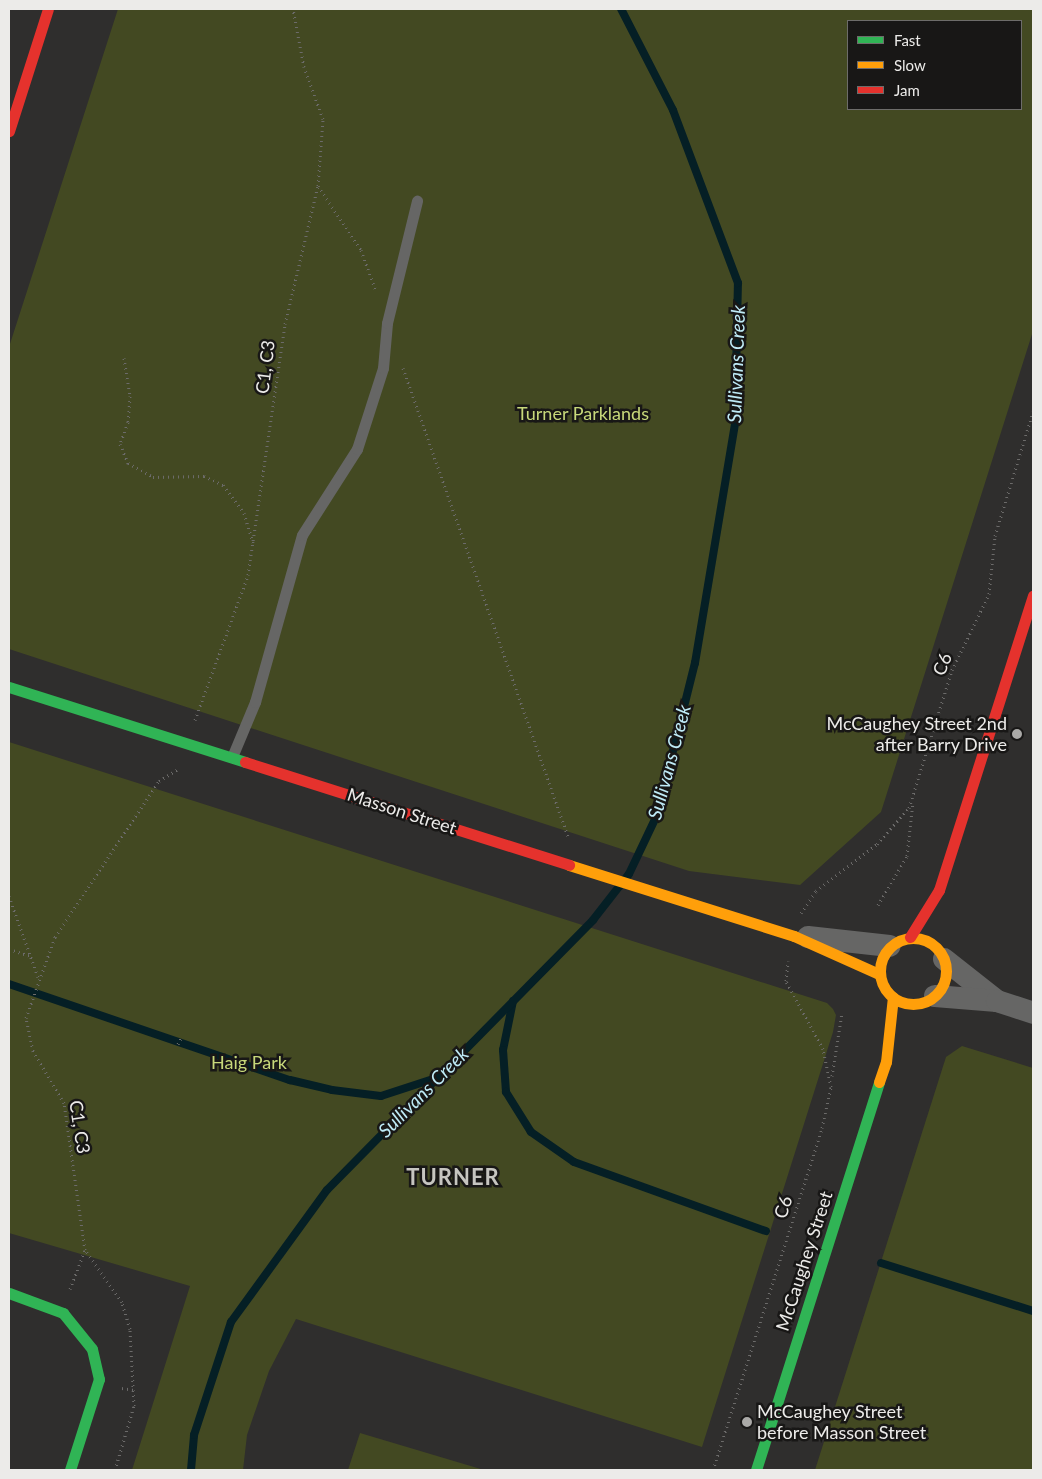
<!DOCTYPE html>
<html>
<head>
<meta charset="utf-8">
<style>
	body { margin:0 }
	#map { position:relative; width:1042px; height:1479px; overflow:hidden; background:#2f2e2d; font-family:Lato,sans-serif }
	div>[style] { position:absolute }
	.green>* { inset:0; background:#434922 }
	.stream>* { height:8px; margin:-4px; padding:0 4px; transform-origin:4px; border-radius:4px; background:#051f25 }
	.path>* { height:3px; margin-top:-1.5px; transform-origin:0; background:repeating-linear-gradient(90deg,#6c6b6a 0 1px,transparent 0 5px) }
	.lane>* { height:11px; margin:-5.5px; padding:0 5.5px; transform-origin:5.5px; border-radius:5.5px; background:#666665 }
	.street>* { height:22px; margin:-11px; padding:0 11px; transform-origin:11px; border-radius:11px; background:#666665 }
	.fast>* { height:11px; margin:-5.5px; padding:0 5.5px; transform-origin:5.5px; border-radius:5.5px; background:#30b455 }
	.slow>* { height:11px; margin:-5.5px; padding:0 5.5px; transform-origin:5.5px; border-radius:5.5px; background:#ff9f0a }
	.slow>.ring { margin:-5.5px; padding:0; box-sizing:content-box; background:none; border:11px solid #ff9f0a; border-radius:50% }
	.jam>* { height:11px; margin:-5.5px; padding:0 5.5px; transform-origin:5.5px; border-radius:5.5px; background:#e5322d }
	.dots>* { width:14px; height:14px; translate:-50% -50%; box-sizing:border-box; border:2px solid #181716; border-radius:50% }
	span { translate:-50% -50%; white-space:nowrap; text-align:center; line-height:1.15; -webkit-text-stroke:5px #181716; paint-order:stroke }
	.street-label { font-size:18px; color:#ecebe9 }
	.park-label { font-size:18px; color:#c7d87a }
	.poi-label { font-size:18px; color:#ecebe9 }
	.right { translate:-100% -50%; text-align:right }
	.left { translate:0 -50%; text-align:left }
	.water-label { font-size:19px; color:#bfebf7; font-style:italic }
	.district-label { font-size:22px; color:#c6c5c0; font-weight:700; letter-spacing:1px }
	.frame { position:absolute; inset:0; border:10px solid #ecebe9; pointer-events:none }
	.legend { position:absolute; left:847px; top:20px; width:175px; height:90px; box-sizing:border-box; background:#181716; border:1px solid #6d6c6a; margin:0; padding:6px 9px; list-style:none; font-size:15px; color:#ecebe9 }
	.legend li { display:flex; align-items:center; gap:10px; height:25px }
	.legend b { width:25px; border:1px solid #6d6c6a }
</style>
</head>
<body>
<div id="map">
	<div class="green">
		<div style="clip-path:polygon(evenodd,118px 9px,1033px 9px,1033px 331px,881px 812px,800px 885px,689px 871px,9px 649px,9px 347px,118px 9px,848px 21px,1021px 21px,1021px 109px,848px 109px,848px 21px)"></div>
		<div style="clip-path:polygon(9px 742px,827px 1003px,833px 1009px,836px 1015px,833px 1032px,702px 1447px,296px 1319px,269px 1371px,247px 1435px,243px 1470px,132px 1470px,190px 1286px,9px 1233px)"></div>
		<div style="clip-path:polygon(962px 1046px,1033px 1068px,1033px 1470px,815px 1470px,946px 1057px)"></div>
		<div style="clip-path:polygon(360px 1433px,484px 1470px,348px 1470px)"></div>
	</div>
	<div class="stream">
		<div style="left:9px;top:984px;width:297px;rotate:18.9deg"></div>
		<div style="left:290px;top:1080px;width:43px;rotate:13.4deg"></div>
		<div style="left:332px;top:1090px;width:49px;rotate:7deg"></div>
		<div style="left:381px;top:1096px;width:58px;rotate:-18.1deg"></div>
		<div style="left:513px;top:1001px;width:50px;rotate:101.5deg"></div>
		<div style="left:503px;top:1050px;width:42px;rotate:85.9deg"></div>
		<div style="left:506px;top:1092px;width:47px;rotate:58deg"></div>
		<div style="left:531px;top:1132px;width:52px;rotate:34.9deg"></div>
		<div style="left:574px;top:1162px;width:204px;rotate:19.8deg"></div>
		<div style="left:881px;top:1263px;width:159px;rotate:17.5deg"></div>
		<div style="left:191px;top:1470px;width:35px;rotate:-85deg"></div>
		<div style="left:194px;top:1435px;width:119px;rotate:-71.9deg"></div>
		<div style="left:231px;top:1322px;width:163px;rotate:-54deg"></div>
		<div style="left:327px;top:1190px;width:379px;rotate:-45.4deg"></div>
		<div style="left:593px;top:920px;width:58px;rotate:-52deg"></div>
		<div style="left:629px;top:874px;width:65px;rotate:-64.6deg"></div>
		<div style="left:657px;top:815px;width:157px;rotate:-76deg"></div>
		<div style="left:695px;top:663px;width:243px;rotate:-80.5deg"></div>
		<div style="left:735px;top:423px;width:140px;rotate:-88.8deg"></div>
		<div style="left:738px;top:283px;width:185px;rotate:-110.6deg"></div>
		<div style="left:673px;top:110px;width:114px;rotate:-117.2deg"></div>
	</div>
	<div class="path">
		<div style="left:318px;top:186px;width:77px;rotate:56.1deg"></div>
		<div style="left:361px;top:250px;width:44px;rotate:69.9deg"></div>
		<div style="left:124px;top:358px;width:38px;rotate:81deg"></div>
		<div style="left:130px;top:396px;width:26px;rotate:94deg"></div>
		<div style="left:128px;top:422px;width:23px;rotate:110deg"></div>
		<div style="left:120px;top:444px;width:21px;rotate:67deg"></div>
		<div style="left:128px;top:463px;width:29px;rotate:29deg"></div>
		<div style="left:153px;top:477px;width:51px;rotate:-1.1deg"></div>
		<div style="left:204px;top:476px;width:21px;rotate:25deg"></div>
		<div style="left:223px;top:485px;width:35px;rotate:53deg"></div>
		<div style="left:244px;top:513px;width:31px;rotate:73deg"></div>
		<div style="left:403px;top:368px;width:496px;rotate:70.6deg"></div>
		<div style="left:195px;top:720px;width:154px;rotate:-69.9deg"></div>
		<div style="left:248px;top:575px;width:254px;rotate:-81.6deg"></div>
		<div style="left:285px;top:324px;width:142px;rotate:-76.6deg"></div>
		<div style="left:318px;top:186px;width:67px;rotate:-85.7deg"></div>
		<div style="left:323px;top:119px;width:55px;rotate:-110.1deg"></div>
		<div style="left:304px;top:67px;width:59px;rotate:-100.7deg"></div>
		<div style="left:9px;top:896px;width:86px;rotate:70.3deg"></div>
		<div style="left:878px;top:905px;width:57px;rotate:-59.4deg"></div>
		<div style="left:907px;top:856px;width:54px;rotate:-83.7deg"></div>
		<div style="left:801px;top:913px;width:27px;rotate:-56deg"></div>
		<div style="left:816px;top:891px;width:77px;rotate:-37.6deg"></div>
		<div style="left:877px;top:844px;width:48px;rotate:-48.4deg"></div>
		<div style="left:909px;top:808px;width:145px;rotate:-72.7deg"></div>
		<div style="left:952px;top:670px;width:85px;rotate:-64deg"></div>
		<div style="left:989px;top:594px;width:58px;rotate:-84.1deg"></div>
		<div style="left:995px;top:536px;width:130px;rotate:-73deg"></div>
		<div style="left:9px;top:949px;width:22px;rotate:18deg"></div>
		<div style="left:178px;top:1044px;width:7px;rotate:-63deg"></div>
		<div style="left:233px;top:1066px;width:14px;rotate:-73deg"></div>
		<div style="left:832px;top:1076px;width:64px;rotate:-81deg"></div>
		<div style="left:70px;top:1289px;width:42px;rotate:-69deg"></div>
		<div style="left:122px;top:1388px;width:12px;rotate:9deg"></div>
		<div style="left:115px;top:1470px;width:67px;rotate:-73.5deg"></div>
		<div style="left:134px;top:1406px;width:77px;rotate:-93deg"></div>
		<div style="left:130px;top:1329px;width:28px;rotate:-107deg"></div>
		<div style="left:122px;top:1302px;width:64px;rotate:-125.4deg"></div>
		<div style="left:85px;top:1250px;width:148px;rotate:-98.1deg"></div>
		<div style="left:64px;top:1103px;width:61px;rotate:-120.8deg"></div>
		<div style="left:33px;top:1051px;width:34px;rotate:-102deg"></div>
		<div style="left:26px;top:1018px;width:86px;rotate:-70.3deg"></div>
		<div style="left:55px;top:937px;width:187px;rotate:-56.3deg"></div>
		<div style="left:159px;top:781px;width:22px;rotate:-32deg"></div>
		<div style="left:713px;top:1470px;width:359px;rotate:-72.3deg"></div>
		<div style="left:822px;top:1128px;width:42px;rotate:-77.6deg"></div>
		<div style="left:831px;top:1087px;width:39px;rotate:-102deg"></div>
		<div style="left:823px;top:1049px;width:77px;rotate:-118.6deg"></div>
		<div style="left:786px;top:981px;width:20px;rotate:-84deg"></div>
	</div>
	<div class="lane">
		<div style="left:232px;top:757px;width:60px;rotate:-67.3deg"></div>
		<div style="left:255px;top:702px;width:173px;rotate:-74.3deg"></div>
		<div style="left:302px;top:535px;width:102px;rotate:-57.4deg"></div>
		<div style="left:357px;top:449px;width:85px;rotate:-72.2deg"></div>
		<div style="left:383px;top:368px;width:45px;rotate:-84.9deg"></div>
		<div style="left:387px;top:323px;width:126px;rotate:-76.2deg"></div>
	</div>
	<div class="street">
		<div style="left:808px;top:937px;width:82px;rotate:6.3deg"></div>
		<div style="left:944px;top:959px;width:68px;rotate:38.4deg"></div>
		<div style="left:935px;top:996px;width:62px;rotate:4.6deg"></div>
		<div style="left:997px;top:1001px;width:38px;rotate:18deg"></div>
	</div>
	<div class="fast">
		<div style="left:9px;top:687px;width:248px;rotate:17.6deg"></div>
		<div style="left:9px;top:1293px;width:58px;rotate:20.3deg"></div>
		<div style="left:63px;top:1313px;width:46px;rotate:51.1deg"></div>
		<div style="left:92px;top:1349px;width:31px;rotate:77deg"></div>
		<div style="left:99px;top:1379px;width:96px;rotate:107.7deg"></div>
		<div style="left:756px;top:1470px;width:407px;rotate:-72.4deg"></div>
	</div>
	<div class="slow">
		<div style="left:569px;top:865px;width:236px;rotate:17.5deg"></div>
		<div style="left:794px;top:936px;width:93px;rotate:24.1deg"></div>
		<div class="ring" style="left:880px;top:938px;width:55px;height:55px"></div>
		<div style="left:879px;top:1082px;width:21px;rotate:-71deg"></div>
		<div style="left:886px;top:1062px;width:65px;rotate:-83.9deg"></div>
	</div>
	<div class="jam">
		<div style="left:9px;top:131px;width:128px;rotate:-72.3deg"></div>
		<div style="left:245px;top:762px;width:340px;rotate:17.6deg"></div>
		<div style="left:910px;top:937px;width:55px;rotate:-58.3deg"></div>
		<div style="left:939px;top:890px;width:309px;rotate:-72.3deg"></div>
	</div>
	<div class="dots">
		<div style="left:1017px;top:734px;background:#aaa9a7"></div>
		<div style="left:747px;top:1422px;background:#aaa9a7"></div>
	</div>
	<div class="street-label">
		<span style="left:265px;top:367px;rotate:-83deg">C1, C3</span>
		<span style="left:942px;top:664px;rotate:-68deg">C6</span>
		<span style="left:402px;top:811px;rotate:18deg">Masson Street</span>
		<span style="left:80px;top:1127px;rotate:81deg">C1, C3</span>
		<span style="left:783px;top:1207px;rotate:-72deg">C6</span>
		<span style="left:804px;top:1261px;rotate:-72deg">McCaughey Street</span>
	</div>
	<div class="park-label">
		<span style="left:583px;top:413px">Turner Parklands</span>
		<span style="left:249px;top:1062px">Haig Park</span>
	</div>
	<div class="poi-label">
		<span class="right" style="left:1007px;top:734px">McCaughey Street 2nd<br>after Barry Drive</span>
		<span class="left" style="left:757px;top:1422px">McCaughey Street<br>before Masson Street</span>
	</div>
	<div class="water-label">
		<span style="left:736px;top:364px;rotate:-88deg">Sullivans Creek</span>
		<span style="left:669px;top:762px;rotate:-75deg">Sullivans Creek</span>
		<span style="left:423px;top:1092px;rotate:-45deg">Sullivans Creek</span>
	</div>
	<div class="district-label">
		<span style="left:453px;top:1177px">TURNER</span>
	</div>
	<div class="frame"></div>
	<ul class="legend">
	<li><b style="height:6px;background:#30b455"></b>Fast</li>
	<li><b style="height:6px;background:#ff9f0a"></b>Slow</li>
	<li><b style="height:6px;background:#e5322d"></b>Jam</li>
	</ul>
</div>
</body>
</html>
